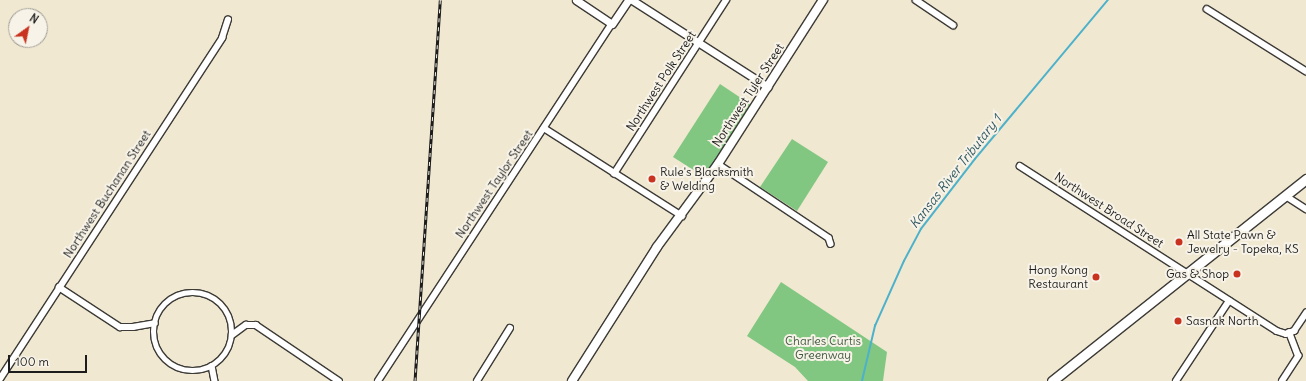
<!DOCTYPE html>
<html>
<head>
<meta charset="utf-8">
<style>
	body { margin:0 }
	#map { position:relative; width:1306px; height:381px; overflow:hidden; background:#f1e8d1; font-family:Delius,sans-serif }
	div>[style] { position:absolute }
	.green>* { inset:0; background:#82c781 }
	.stream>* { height:1.5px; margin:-0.75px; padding:0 0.75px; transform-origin:0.75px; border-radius:0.75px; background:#4cb1cb }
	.roads { filter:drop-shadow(1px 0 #3c3b37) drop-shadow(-1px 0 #3c3b37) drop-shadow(0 1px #3c3b37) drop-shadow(0 -1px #3c3b37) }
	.minor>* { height:5.5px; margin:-2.75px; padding:0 2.75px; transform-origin:2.75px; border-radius:2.75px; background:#fff }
	.minor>.ring { margin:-2.75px; padding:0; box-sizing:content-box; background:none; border:5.5px solid #fff; border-radius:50% }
	.tertiary>* { height:7px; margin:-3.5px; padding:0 3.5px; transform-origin:3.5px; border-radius:3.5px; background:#fff }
	.secondary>* { height:8px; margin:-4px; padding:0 4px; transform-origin:4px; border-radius:4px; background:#fff }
	.primary>* { height:9px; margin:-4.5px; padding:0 4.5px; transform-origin:4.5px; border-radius:4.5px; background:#fff }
	.rail>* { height:3px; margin-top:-1.5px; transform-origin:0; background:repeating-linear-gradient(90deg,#f7f3e8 0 4.5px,#1c1c1c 0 9px); box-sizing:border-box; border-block:1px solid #1c1c1c }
	.dots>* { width:11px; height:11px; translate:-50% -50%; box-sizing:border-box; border:2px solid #f7f3e8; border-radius:50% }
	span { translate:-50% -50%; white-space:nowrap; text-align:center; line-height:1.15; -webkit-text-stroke:4px #f7f3e8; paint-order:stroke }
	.street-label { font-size:12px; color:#1c1c1c }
	.poi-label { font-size:12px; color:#1c1c1c }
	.left { translate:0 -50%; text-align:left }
	.right { translate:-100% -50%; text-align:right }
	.park-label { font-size:12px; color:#40583f }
	.water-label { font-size:13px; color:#2f5862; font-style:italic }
	.north { position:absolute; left:8px; top:8px; width:40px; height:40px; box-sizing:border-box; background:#f7f3e8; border:1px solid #9f9d96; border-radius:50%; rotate:33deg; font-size:11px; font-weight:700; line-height:16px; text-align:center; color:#1c1c1c }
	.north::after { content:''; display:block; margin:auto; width:14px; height:18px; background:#c8321e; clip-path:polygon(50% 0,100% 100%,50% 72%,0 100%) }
	.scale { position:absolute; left:8px; top:355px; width:79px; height:18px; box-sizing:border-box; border:2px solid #1c1c1c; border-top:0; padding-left:5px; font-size:12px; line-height:14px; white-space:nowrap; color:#1c1c1c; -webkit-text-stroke:3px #f7f3e8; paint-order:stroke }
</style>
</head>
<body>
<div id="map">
	<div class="green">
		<div style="clip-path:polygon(720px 84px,753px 106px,706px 178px,673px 157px)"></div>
		<div style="clip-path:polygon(792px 139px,828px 162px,797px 211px,760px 187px)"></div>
		<div style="clip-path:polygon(781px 282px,887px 352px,883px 381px,808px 381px,795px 367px,747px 336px)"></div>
	</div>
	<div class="stream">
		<div style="left:862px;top:381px;width:57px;rotate:-76.7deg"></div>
		<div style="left:875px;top:326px;width:71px;rotate:-66deg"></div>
		<div style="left:904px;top:261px;width:36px;rotate:-62deg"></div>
		<div style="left:921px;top:229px;width:88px;rotate:-52.4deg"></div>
		<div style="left:975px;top:159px;width:207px;rotate:-50.1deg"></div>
	</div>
	<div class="roads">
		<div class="minor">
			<div style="left:916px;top:0;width:45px;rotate:34deg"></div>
			<div style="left:1207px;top:9px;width:117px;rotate:32.1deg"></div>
			<div style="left:544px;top:128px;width:164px;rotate:32.5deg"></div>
			<div style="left:718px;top:164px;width:133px;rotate:33.7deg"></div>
			<div style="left:829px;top:238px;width:6px;rotate:72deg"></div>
			<div style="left:1020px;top:166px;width:305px;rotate:32.7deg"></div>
			<div style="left:1277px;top:331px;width:9px;rotate:18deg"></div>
			<div style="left:1286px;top:334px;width:9px;rotate:-21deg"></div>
			<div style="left:1294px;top:331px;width:22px;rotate:-56deg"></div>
			<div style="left:614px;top:174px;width:207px;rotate:-57.2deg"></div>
			<div style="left:1286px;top:196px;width:24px;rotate:33deg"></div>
			<div style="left:59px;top:287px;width:73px;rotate:33.3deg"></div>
			<div style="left:120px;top:327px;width:13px"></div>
			<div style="left:133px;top:327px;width:22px;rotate:-10deg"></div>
			<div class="ring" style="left:154px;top:293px;width:72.5px;height:72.5px"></div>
			<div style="left:232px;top:335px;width:17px;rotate:-36deg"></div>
			<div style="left:246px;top:325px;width:10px"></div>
			<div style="left:256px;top:325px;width:100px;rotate:34deg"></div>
			<div style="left:212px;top:366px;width:15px;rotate:79deg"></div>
			<div style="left:0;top:379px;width:407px;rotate:-56.9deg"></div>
			<div style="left:222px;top:38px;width:19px;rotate:-72deg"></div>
			<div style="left:378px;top:381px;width:427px;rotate:-56.8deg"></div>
			<div style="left:477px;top:381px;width:62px;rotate:-58.1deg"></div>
			<div style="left:1176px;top:381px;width:96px;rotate:-56.5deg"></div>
			<div style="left:1282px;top:381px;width:30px;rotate:-57deg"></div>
			<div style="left:1298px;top:356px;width:25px;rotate:-111deg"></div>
		</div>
		<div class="tertiary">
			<div style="left:576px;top:0;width:43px;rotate:33.7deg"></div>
			<div style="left:612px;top:24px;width:29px;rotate:-56deg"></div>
			<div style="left:632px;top:0;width:161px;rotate:32.6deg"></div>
		</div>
		<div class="secondary">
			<div style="left:572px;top:381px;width:159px;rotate:-57.6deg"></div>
			<div style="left:657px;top:247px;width:103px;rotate:-53.7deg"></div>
			<div style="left:718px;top:164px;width:195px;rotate:-57.4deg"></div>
		</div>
		<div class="primary">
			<div style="left:1052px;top:381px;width:325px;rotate:-38.5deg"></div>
		</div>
	</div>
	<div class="rail">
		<div style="left:415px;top:381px;width:382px;rotate:-86.2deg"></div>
	</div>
	<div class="dots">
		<div style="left:652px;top:179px;background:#c8321e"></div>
		<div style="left:1179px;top:242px;background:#c8321e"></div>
		<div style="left:1237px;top:274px;background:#c8321e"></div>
		<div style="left:1096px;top:277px;background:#c8321e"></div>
		<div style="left:1178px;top:321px;background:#c8321e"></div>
	</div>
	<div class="street-label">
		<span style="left:661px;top:81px;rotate:-57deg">Northwest Polk Street</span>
		<span style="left:748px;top:95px;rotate:-57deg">Northwest Tyler Street</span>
		<span style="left:494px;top:184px;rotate:-56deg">Northwest Taylor Street</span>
		<span style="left:107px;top:194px;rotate:-57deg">Northwest Buchanan Street</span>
		<span style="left:1109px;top:210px;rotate:33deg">Northwest Broad Street</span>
	</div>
	<div class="poi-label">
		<span class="left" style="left:660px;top:179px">Rule's Blacksmith<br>&amp; Welding</span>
		<span class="left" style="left:1187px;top:242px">All State Pawn &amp;<br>Jewelry - Topeka, KS</span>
		<span class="right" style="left:1088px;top:277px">Hong Kong<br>Restaurant</span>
		<span class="right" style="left:1229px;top:274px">Gas &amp; Shop</span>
		<span class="left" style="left:1186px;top:321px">Sasnak North</span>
	</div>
	<div class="park-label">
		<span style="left:823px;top:348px">Charles Curtis<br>Greenway</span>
	</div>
	<div class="water-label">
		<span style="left:956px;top:172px;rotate:-52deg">Kansas River Tributary 1</span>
	</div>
	<div class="north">N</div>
	<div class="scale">100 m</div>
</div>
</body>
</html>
